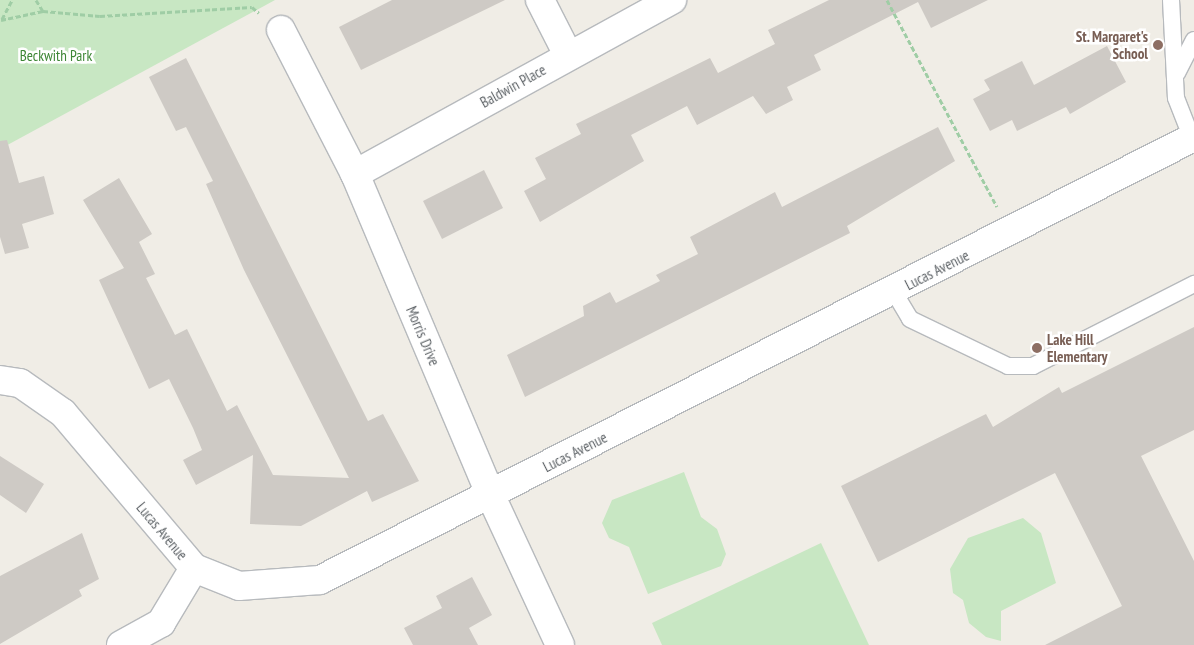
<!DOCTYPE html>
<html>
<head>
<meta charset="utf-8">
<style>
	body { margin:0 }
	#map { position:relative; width:1194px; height:645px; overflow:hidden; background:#f0ede6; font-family:"PT Sans Narrow",sans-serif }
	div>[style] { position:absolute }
	.green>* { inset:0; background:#c8e7c3 }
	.building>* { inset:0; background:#cecac5 }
	.path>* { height:3px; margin-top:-1.5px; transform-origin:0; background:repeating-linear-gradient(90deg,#9fcda5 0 5px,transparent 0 7.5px) }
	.roads { filter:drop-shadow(1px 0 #b7babd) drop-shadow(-1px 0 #b7babd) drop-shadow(0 1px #b7babd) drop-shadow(0 -1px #b7babd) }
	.lane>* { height:16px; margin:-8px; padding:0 8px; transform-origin:8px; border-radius:8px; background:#fff }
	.street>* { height:28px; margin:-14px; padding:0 14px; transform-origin:14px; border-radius:14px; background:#fff }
	.dots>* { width:14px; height:14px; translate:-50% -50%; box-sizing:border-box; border:2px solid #fff; border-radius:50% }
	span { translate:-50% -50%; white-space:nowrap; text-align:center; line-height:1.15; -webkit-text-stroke:5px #fff; paint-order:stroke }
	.education-label { font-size:15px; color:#785e54; font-weight:700 }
	.right { translate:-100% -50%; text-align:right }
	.left { translate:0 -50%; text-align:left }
	.park-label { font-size:15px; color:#3d8635 }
	.street-label { font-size:15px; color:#5e6367 }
</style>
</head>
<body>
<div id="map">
	<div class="green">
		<div style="clip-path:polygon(0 0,275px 0,0 149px)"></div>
		<div style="clip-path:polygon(684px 472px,701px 517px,717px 529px,726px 554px,721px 566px,648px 594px,629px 547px,609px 538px,602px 523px,612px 500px)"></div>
		<div style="clip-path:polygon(1023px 518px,1041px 533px,1056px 583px,1001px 611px,1001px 641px,986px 637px,969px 623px,963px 600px,953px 593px,950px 569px,968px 538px)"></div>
		<div style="clip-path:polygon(821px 543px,869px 645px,662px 645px,652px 623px)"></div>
	</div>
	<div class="building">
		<div style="clip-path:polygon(392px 0,505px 0,361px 70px,339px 27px)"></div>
		<div style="clip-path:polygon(829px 0,988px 0,931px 28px,918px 2px,814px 55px,821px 70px,787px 87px,793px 100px,766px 114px,753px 96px,697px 125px,687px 106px,631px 135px,644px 161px,540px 222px,524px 191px,546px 179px,535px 158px,581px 134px,576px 124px,710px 58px,718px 73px,775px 44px,768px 30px)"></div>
		<div style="clip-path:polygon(1107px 46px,1126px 82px,1070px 114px,1066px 107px,1017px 131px,1012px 120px,990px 131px,973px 99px,990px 90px,984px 80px,1022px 61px,1034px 85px)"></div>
		<div style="clip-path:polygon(186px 58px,368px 421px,383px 414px,419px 481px,372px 502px,367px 491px,301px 526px,250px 524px,253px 455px,196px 485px,183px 460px,202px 450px,193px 428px,169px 379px,149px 389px,99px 280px,124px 268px,83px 200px,119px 178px,152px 234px,139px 242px,155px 274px,146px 278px,175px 335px,187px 329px,227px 411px,237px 405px,273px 475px,349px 478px,244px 270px,206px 184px,213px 181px,186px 127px,176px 131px,149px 77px)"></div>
		<div style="clip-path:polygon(938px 127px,955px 161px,847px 226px,850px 233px,525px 397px,507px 355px,584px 316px,583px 306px,610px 292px,616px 303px,660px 281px,656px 275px,698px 254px,690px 237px,775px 192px,782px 207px)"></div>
		<div style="clip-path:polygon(7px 140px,19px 183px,44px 176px,54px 214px,22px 224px,29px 248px,5px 254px,0 237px,0 141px)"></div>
		<div style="clip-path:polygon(484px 170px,503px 208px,442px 239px,423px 201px)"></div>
		<div style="clip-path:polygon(1194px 327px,1194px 430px,1141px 456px,1194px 561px,1194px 645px,1045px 645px,1122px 606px,1055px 473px,878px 562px,841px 486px,986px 414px,993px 427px,1059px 387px,1062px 393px)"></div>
		<div style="clip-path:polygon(0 456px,44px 484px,26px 513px,0 495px)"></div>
		<div style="clip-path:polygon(82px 533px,99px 579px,79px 590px,82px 596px,0 644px,0 576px)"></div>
		<div style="clip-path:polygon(472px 577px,492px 615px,469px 628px,478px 645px,413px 645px,404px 628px,442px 608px,436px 596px)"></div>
	</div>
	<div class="path">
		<div style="left:36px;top:0;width:13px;rotate:58deg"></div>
		<div style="left:887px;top:0;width:234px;rotate:62deg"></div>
		<div style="left:2px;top:19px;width:21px;rotate:-62deg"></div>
		<div style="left:1px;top:20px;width:43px;rotate:-12.1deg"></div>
		<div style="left:43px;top:11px;width:57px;rotate:5deg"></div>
		<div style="left:100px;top:16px;width:152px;rotate:-3.4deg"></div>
		<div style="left:252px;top:7px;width:9px;rotate:41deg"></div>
	</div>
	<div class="roads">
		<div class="lane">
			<div style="left:1171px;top:0;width:98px;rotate:87.1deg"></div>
			<div style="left:1176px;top:98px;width:49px;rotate:68.6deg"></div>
			<div style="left:1177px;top:73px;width:37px;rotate:-63deg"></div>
			<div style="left:894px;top:292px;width:31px;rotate:59deg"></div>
			<div style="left:910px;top:319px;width:109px;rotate:25.6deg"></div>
			<div style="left:1008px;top:366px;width:25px"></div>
			<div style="left:1033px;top:366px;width:181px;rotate:-27deg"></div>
		</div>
		<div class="street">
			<div style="left:540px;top:0;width:62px;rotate:63deg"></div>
			<div style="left:281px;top:30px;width:162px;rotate:62.8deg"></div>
			<div style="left:355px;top:174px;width:347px;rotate:67.1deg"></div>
			<div style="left:490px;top:494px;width:166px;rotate:65.1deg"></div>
			<div style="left:355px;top:174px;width:362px;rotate:-28.8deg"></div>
			<div style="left:0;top:380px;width:20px;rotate:9deg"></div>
			<div style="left:20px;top:383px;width:52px;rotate:34.9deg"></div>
			<div style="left:63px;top:413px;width:203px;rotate:49.8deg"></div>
			<div style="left:194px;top:568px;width:48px;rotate:21.8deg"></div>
			<div style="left:239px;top:586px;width:81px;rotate:-4.2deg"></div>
			<div style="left:320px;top:580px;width:978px;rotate:-26.88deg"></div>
			<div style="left:121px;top:645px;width:46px;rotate:-28.8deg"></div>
			<div style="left:161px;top:623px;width:64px;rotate:-59deg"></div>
		</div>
	</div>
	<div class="dots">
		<div style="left:1158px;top:45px;background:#8d6e63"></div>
		<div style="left:1037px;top:348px;background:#8d6e63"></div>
	</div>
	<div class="education-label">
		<span class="right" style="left:1148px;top:45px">St. Margaret's<br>School</span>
		<span class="left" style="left:1047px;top:348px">Lake Hill<br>Elementary</span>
	</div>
	<div class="park-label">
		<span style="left:56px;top:56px">Beckwith Park</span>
	</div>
	<div class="street-label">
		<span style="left:513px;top:86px;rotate:-29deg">Baldwin Place</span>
		<span style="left:937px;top:270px;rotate:-27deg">Lucas Avenue</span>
		<span style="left:423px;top:336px;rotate:67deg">Morris Drive</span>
		<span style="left:575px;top:452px;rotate:-27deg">Lucas Avenue</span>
		<span style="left:162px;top:531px;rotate:50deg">Lucas Avenue</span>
	</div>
</div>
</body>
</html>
